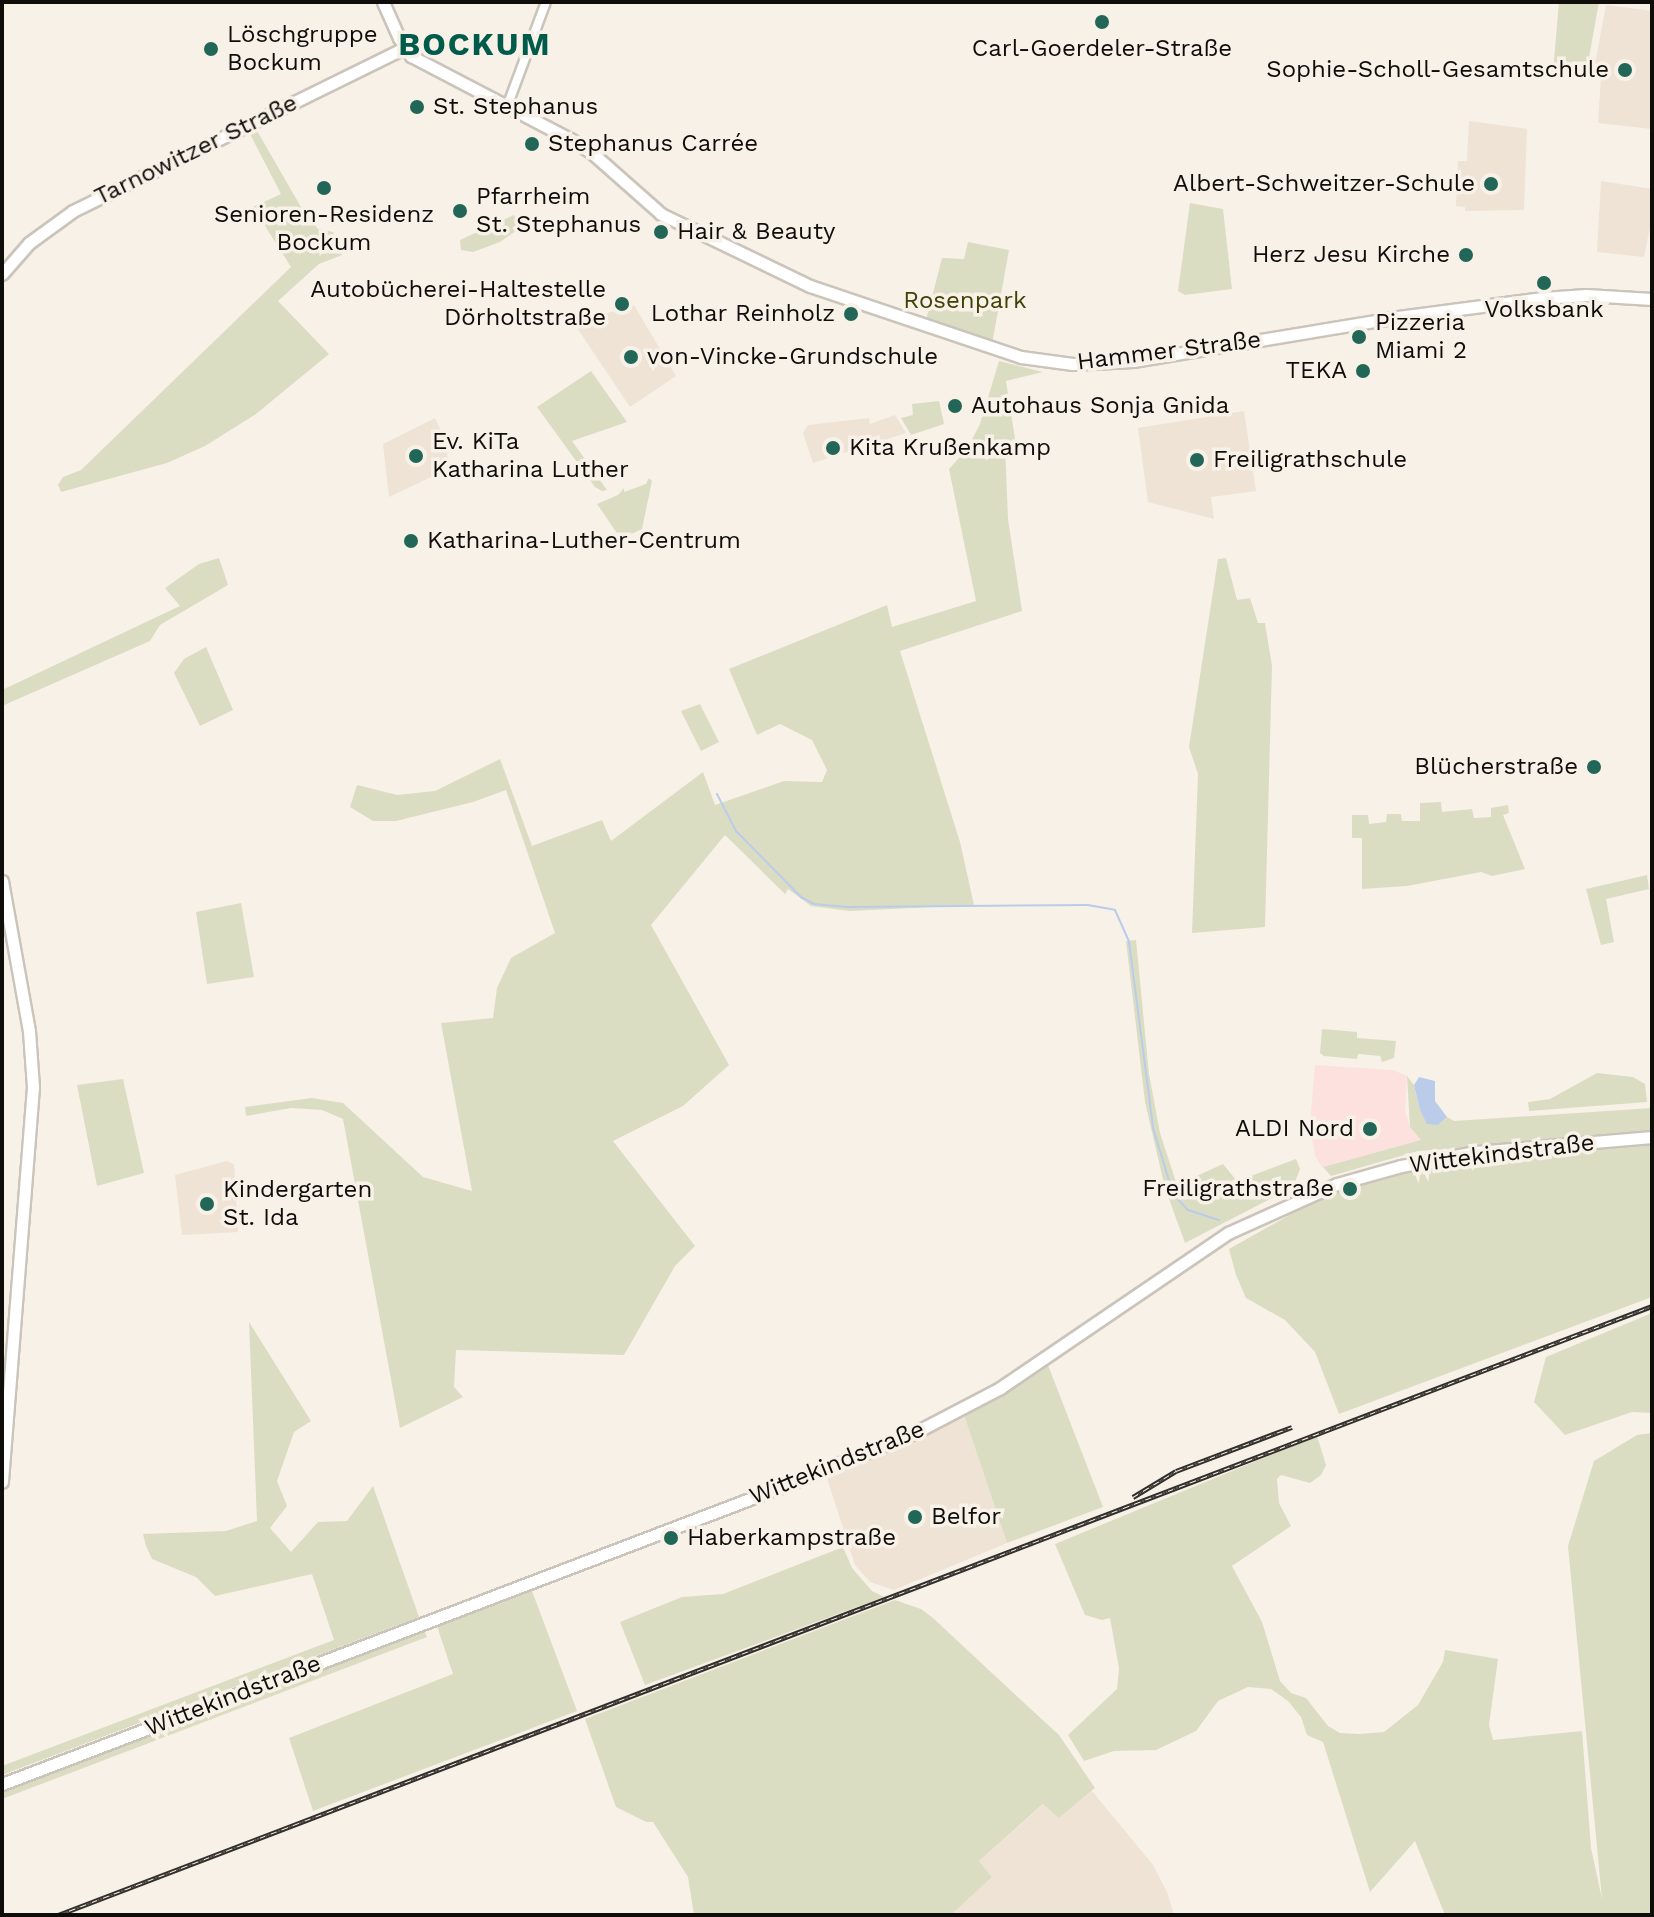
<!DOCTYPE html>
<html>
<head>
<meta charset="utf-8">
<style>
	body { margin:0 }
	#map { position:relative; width:1654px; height:1917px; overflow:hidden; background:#f8f1e8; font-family:"Work Sans",sans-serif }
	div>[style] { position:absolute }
	.commercial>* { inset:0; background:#fce1df }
	.built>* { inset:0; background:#eee3d4 }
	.green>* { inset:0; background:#dbddc3 }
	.water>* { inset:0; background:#baccea }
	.stream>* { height:2px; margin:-1px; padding:0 1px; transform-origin:1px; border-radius:1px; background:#baccea }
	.roads { filter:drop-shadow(2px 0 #cac4bb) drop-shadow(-2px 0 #cac4bb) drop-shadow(0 2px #cac4bb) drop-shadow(0 -2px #cac4bb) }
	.minor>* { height:8px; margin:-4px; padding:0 4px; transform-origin:4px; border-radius:4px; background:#fff }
	.major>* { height:11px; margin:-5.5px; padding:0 5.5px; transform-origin:5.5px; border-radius:5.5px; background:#fff }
	.rail>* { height:5px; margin-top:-2.5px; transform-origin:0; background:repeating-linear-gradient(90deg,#f8f1e8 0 6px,#312f2b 0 12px); box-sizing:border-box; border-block:2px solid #312f2b }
	.dots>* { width:22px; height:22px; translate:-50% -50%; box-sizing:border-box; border:4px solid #f8f1e8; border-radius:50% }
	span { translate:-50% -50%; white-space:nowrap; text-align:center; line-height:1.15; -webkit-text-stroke:7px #f8f1e8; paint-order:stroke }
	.poi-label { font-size:24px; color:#0f0d0a }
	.left { translate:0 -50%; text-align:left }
	.right { translate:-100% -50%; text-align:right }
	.street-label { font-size:24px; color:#0f0d0a }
	.park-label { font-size:24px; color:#404105 }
	.district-label { font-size:32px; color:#005b4b; font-weight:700; letter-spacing:2px }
	.frame { position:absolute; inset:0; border:4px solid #0f0d0a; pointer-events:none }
</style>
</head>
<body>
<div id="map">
	<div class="commercial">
		<div style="clip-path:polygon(1315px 1065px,1393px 1070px,1407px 1076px,1405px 1110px,1410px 1127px,1422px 1140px,1322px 1167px,1315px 1156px,1310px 1126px)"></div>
	</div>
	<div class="built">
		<div style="clip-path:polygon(1606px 5px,1652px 11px,1652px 129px,1598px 123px,1601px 76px,1595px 64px)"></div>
		<div style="clip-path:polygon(1469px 121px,1527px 129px,1524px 210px,1465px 211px,1465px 207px,1456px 206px,1458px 161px,1467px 161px)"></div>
		<div style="clip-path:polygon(1601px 181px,1652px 189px,1652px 217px,1644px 257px,1597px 252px)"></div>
		<div style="clip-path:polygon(634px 305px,676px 376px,630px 407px,577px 328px,584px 320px)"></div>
		<div style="clip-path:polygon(1244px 411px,1256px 491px,1211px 497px,1214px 519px,1148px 502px,1138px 428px)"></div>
		<div style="clip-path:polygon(895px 415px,906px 433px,813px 463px,803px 433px,808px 425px,869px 418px,870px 424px)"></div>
		<div style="clip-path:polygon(435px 418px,444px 438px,450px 468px,389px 497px,383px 444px)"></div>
		<div style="clip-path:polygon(227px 1161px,234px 1164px,238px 1232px,182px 1235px,175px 1175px)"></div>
		<div style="clip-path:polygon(963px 1412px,1007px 1543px,894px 1590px,870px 1582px,855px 1565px,825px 1472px)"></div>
		<div style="clip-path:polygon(1092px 1791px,1153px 1865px,1167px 1892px,1174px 1915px,951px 1915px,992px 1877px,979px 1861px,1044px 1804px,1059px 1818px)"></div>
	</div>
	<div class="green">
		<div style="clip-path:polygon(1559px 2px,1599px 2px,1587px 69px,1582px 75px,1553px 72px)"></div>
		<div style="clip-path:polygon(256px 129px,301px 207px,318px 229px,333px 232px,342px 255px,319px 264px,278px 301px,329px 354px,256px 414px,205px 446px,167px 463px,61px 492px,58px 485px,63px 477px,81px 470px,291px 267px,253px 207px,281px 194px,249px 132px)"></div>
		<div style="clip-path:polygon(1190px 203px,1223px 209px,1232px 289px,1185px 295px,1178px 291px)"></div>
		<div style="clip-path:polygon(514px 215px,520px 228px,500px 242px,473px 252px,461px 250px,460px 240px)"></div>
		<div style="clip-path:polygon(968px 242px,1009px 250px,992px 344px,925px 324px,942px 258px,964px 259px)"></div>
		<div style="clip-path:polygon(999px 361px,1043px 372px,1006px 381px,1016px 445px,1005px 445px,1008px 519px,1022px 611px,900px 651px,960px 842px,974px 905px,850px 911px,811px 906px,788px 889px,785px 894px,725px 835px,651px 925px,729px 1065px,683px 1106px,613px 1141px,695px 1246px,675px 1266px,624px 1355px,456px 1350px,454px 1387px,463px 1397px,400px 1428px,343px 1119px,322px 1110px,291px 1108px,246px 1116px,245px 1107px,312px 1098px,343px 1103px,423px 1177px,472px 1191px,441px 1023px,493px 1018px,497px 988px,511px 958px,555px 933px,506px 790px,473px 802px,396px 821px,373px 821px,350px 807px,357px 785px,397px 795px,435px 791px,500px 759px,532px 846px,602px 820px,611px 841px,703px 772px,715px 805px,784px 781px,822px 782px,827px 770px,812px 740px,780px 724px,757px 735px,729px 669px,887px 605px,892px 627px,976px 601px,949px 469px,967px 449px,980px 424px)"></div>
		<div style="clip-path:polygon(591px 371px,627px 422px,572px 441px,607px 490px,602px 491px,595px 487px,537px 407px)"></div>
		<div style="clip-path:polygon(939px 401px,944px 424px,911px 435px,901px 418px,913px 415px,912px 404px)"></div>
		<div style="clip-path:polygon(649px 478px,652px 481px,642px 529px,621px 539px,597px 504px,618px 495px,624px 488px,624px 492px,646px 484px)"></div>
		<div style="clip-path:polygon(219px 558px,228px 585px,160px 625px,150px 641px,2px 706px,2px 690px,180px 606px,165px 588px,199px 564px)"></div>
		<div style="clip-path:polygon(1226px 558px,1237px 600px,1250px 598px,1258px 623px,1265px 623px,1272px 666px,1265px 927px,1192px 933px,1198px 774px,1189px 747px,1218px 559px)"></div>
		<div style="clip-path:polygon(206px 647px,233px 710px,200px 726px,174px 673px,184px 659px)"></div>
		<div style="clip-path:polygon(700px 704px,719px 742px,701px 751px,681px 711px)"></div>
		<div style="clip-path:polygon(1441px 802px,1442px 812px,1472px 809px,1474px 818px,1491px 817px,1491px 808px,1508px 805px,1509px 813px,1503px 815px,1525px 869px,1492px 876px,1481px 872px,1407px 886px,1362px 889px,1362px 838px,1352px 838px,1352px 815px,1368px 815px,1369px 824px,1386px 822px,1387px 814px,1401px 814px,1402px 821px,1420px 821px,1420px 803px)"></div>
		<div style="clip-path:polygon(1647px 875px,1649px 889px,1606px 899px,1614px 942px,1601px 945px,1586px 889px)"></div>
		<div style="clip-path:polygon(241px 903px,254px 977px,207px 984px,196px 912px)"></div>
		<div style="clip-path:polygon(1136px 940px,1149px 1074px,1160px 1133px,1177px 1185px,1223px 1164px,1237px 1181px,1296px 1159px,1300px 1169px,1293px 1187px,1185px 1243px,1165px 1188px,1145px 1102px,1126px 941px)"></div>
		<div style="clip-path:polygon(1322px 1029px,1357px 1032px,1357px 1038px,1396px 1041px,1394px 1058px,1382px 1062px,1380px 1056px,1358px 1054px,1357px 1059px,1324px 1056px,1320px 1053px)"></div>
		<div style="clip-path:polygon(1597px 1073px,1633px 1077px,1645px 1084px,1647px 1102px,1529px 1111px,1528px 1102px,1550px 1099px)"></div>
		<div style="clip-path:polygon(1407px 1076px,1414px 1085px,1420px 1110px,1438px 1125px,1447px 1117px,1454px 1121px,1652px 1108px,1652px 1134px,1418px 1151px,1331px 1176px,1323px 1167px,1421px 1140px,1410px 1127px)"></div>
		<div style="clip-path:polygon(123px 1079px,144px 1173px,97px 1186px,77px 1085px)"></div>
		<div style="clip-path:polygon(1652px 1142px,1652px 1297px,1339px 1414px,1315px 1352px,1285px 1320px,1246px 1298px,1236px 1275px,1229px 1249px,1323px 1196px,1379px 1177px,1459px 1159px)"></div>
		<div style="clip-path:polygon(1652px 1313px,1652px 1413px,1632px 1412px,1565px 1435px,1534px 1402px,1546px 1357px)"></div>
		<div style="clip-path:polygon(249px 1322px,311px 1421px,294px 1432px,277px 1481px,287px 1506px,270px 1528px,291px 1552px,318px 1522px,347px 1521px,373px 1486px,419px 1617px,2px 1775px,2px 1766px,334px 1640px,312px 1574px,215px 1596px,196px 1577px,152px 1559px,146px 1546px,143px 1534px,226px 1531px,257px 1521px)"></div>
		<div style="clip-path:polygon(1048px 1365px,1103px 1507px,1007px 1543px,963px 1412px)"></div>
		<div style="clip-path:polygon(1652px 1433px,1652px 1915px,1445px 1915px,1415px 1841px,1370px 1892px,1323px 1742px,1307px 1735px,1301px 1717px,1288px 1701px,1271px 1689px,1248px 1687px,1218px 1701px,1196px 1731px,1156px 1750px,1114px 1751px,1084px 1761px,1068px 1735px,1117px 1689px,1119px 1668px,1110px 1618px,1102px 1620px,1085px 1615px,1055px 1544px,1317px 1436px,1326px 1465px,1321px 1475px,1310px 1483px,1281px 1475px,1277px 1479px,1279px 1503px,1291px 1526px,1232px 1566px,1262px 1622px,1280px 1681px,1291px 1693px,1306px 1698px,1328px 1726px,1340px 1733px,1359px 1734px,1384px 1732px,1418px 1705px,1443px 1662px,1445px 1650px,1498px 1659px,1489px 1725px,1493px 1740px,1582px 1731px,1591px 1848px,1602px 1899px,1568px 1546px,1594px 1461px,1637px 1435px)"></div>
		<div style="clip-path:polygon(843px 1547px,852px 1568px,872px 1591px,884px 1597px,645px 1685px,620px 1622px,682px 1597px,723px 1594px)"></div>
		<div style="clip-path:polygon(532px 1591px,577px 1711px,313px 1811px,289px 1738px,453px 1674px,437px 1626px)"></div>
		<div style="clip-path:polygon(895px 1600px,921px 1609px,933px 1618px,1022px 1701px,1059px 1735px,1095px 1788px,1059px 1818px,1043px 1804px,979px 1861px,992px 1877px,951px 1915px,694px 1915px,688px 1877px,653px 1822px,646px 1822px,616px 1807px,585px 1719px)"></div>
		<div style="clip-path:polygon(424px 1630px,427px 1637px,2px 1799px,2px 1792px)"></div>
	</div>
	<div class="water">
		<div style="clip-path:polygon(1419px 1077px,1435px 1081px,1435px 1101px,1447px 1117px,1438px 1125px,1427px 1124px,1420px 1110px,1414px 1085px)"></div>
	</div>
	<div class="stream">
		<div style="left:717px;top:794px;width:42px;rotate:62.8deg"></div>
		<div style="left:736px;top:831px;width:93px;rotate:45.4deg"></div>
		<div style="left:801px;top:897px;width:15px;rotate:28deg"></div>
		<div style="left:814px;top:904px;width:36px;rotate:5deg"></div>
		<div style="left:850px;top:907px;width:238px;rotate:-0.5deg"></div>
		<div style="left:1088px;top:905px;width:27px;rotate:10deg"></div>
		<div style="left:1115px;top:910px;width:35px;rotate:66deg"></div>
		<div style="left:1129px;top:942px;width:188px;rotate:82.6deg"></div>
		<div style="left:1153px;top:1128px;width:69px;rotate:73.1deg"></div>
		<div style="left:1173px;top:1194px;width:22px;rotate:47deg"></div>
		<div style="left:1188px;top:1210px;width:33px;rotate:18deg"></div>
	</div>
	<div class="roads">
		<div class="minor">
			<div style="left:508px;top:104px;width:109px;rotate:-69.6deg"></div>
		</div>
		<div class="major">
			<div style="left:383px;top:2px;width:39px;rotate:66deg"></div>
			<div style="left:399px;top:38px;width:22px;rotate:56deg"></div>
			<div style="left:411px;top:56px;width:179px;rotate:27.6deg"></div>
			<div style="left:570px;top:139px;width:25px;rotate:32deg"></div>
			<div style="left:591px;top:152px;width:94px;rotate:41.5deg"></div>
			<div style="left:661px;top:214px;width:165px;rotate:25.8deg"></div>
			<div style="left:810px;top:286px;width:223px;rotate:18.6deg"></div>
			<div style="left:1021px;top:357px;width:52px;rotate:7.7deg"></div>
			<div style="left:1073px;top:364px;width:60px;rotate:-2.9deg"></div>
			<div style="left:1133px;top:361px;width:269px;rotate:-9.4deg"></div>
			<div style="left:1398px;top:317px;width:146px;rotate:-7.5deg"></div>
			<div style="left:1543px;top:298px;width:43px;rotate:-4deg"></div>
			<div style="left:1586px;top:295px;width:66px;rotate:3.5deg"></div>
			<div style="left:2px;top:274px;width:41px;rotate:-48.9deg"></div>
			<div style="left:29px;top:243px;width:54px;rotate:-36deg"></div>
			<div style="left:73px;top:211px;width:369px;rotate:-26.2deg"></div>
			<div style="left:2px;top:881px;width:152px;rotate:79.8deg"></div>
			<div style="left:29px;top:1031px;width:56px;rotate:85.9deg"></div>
			<div style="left:33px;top:1087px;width:396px;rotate:94.5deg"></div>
			<div style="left:2px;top:1784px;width:825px;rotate:-20.87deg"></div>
			<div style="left:773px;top:1490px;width:152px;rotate:-22deg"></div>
			<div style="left:914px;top:1433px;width:97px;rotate:-27.6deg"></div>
			<div style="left:1000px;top:1388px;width:276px;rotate:-34.2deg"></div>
			<div style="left:1228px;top:1233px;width:120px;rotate:-24.2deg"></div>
			<div style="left:1337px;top:1184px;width:66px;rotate:-15.7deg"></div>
			<div style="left:1401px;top:1166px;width:76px;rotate:-10.6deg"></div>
			<div style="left:1476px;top:1152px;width:177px;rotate:-4.9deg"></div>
		</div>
	</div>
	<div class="rail">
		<div style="left:1133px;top:1497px;width:50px;rotate:-31.2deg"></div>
		<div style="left:1176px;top:1471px;width:124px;rotate:-20.8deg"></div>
		<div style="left:58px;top:1915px;width:1706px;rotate:-20.91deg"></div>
	</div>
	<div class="dots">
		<div style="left:1102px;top:22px;background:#226657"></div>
		<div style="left:211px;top:49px;background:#226657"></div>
		<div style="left:1625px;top:70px;background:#226657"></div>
		<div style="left:417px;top:107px;background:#226657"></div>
		<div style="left:532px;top:144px;background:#226657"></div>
		<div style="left:1491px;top:184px;background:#226657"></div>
		<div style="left:324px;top:188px;background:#226657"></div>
		<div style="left:460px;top:211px;background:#226657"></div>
		<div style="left:661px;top:232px;background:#226657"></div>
		<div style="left:1466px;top:255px;background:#226657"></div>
		<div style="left:1544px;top:283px;background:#226657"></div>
		<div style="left:622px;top:304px;background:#226657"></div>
		<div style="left:851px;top:314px;background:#226657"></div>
		<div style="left:1359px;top:337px;background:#226657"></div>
		<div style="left:631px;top:357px;background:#226657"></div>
		<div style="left:1363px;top:371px;background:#226657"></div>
		<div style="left:955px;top:406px;background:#226657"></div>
		<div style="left:833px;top:448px;background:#226657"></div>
		<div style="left:416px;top:456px;background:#226657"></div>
		<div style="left:1197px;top:460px;background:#226657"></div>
		<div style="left:411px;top:541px;background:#226657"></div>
		<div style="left:1594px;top:767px;background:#226657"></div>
		<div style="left:1370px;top:1129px;background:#226657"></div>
		<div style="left:1350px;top:1189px;background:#226657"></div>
		<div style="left:207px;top:1204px;background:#226657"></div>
		<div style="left:915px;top:1517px;background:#226657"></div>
		<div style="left:671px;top:1538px;background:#226657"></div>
	</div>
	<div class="poi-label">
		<span class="left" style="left:227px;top:49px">Löschgruppe<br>Bockum</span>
		<span style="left:1102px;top:49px">Carl-Goerdeler-Straße</span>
		<span class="right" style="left:1609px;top:70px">Sophie-Scholl-Gesamtschule</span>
		<span class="left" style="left:433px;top:107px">St. Stephanus</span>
		<span class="left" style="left:548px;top:144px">Stephanus Carrée</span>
		<span class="right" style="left:1475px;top:184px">Albert-Schweitzer-Schule</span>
		<span class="left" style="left:476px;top:211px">Pfarrheim<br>St. Stephanus</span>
		<span style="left:324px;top:229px">Senioren-Residenz<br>Bockum</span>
		<span class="left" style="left:677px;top:232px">Hair &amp; Beauty</span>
		<span class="right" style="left:1450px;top:255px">Herz Jesu Kirche</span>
		<span class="right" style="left:606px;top:304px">Autobücherei-Haltestelle<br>Dörholtstraße</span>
		<span style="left:1544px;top:310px">Volksbank</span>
		<span class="right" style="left:835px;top:314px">Lothar Reinholz</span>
		<span class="left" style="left:1375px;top:337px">Pizzeria<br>Miami 2</span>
		<span class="left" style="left:647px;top:357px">von-Vincke-Grundschule</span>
		<span class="right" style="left:1347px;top:371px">TEKA</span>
		<span class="left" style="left:971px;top:406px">Autohaus Sonja Gnida</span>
		<span class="left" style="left:432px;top:456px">Ev. KiTa<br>Katharina Luther</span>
		<span class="left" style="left:849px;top:448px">Kita Krußenkamp</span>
		<span class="left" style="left:1213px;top:460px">Freiligrathschule</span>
		<span class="left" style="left:427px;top:541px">Katharina-Luther-Centrum</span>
		<span class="right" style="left:1578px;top:767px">Blücherstraße</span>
		<span class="right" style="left:1354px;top:1129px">ALDI Nord</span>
		<span class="right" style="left:1334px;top:1189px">Freiligrathstraße</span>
		<span class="left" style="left:223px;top:1204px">Kindergarten<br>St. Ida</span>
		<span class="left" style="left:931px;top:1517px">Belfor</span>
		<span class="left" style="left:687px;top:1538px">Haberkampstraße</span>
	</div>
	<div class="street-label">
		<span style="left:196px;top:150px;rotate:-26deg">Tarnowitzer Straße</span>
		<span style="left:1169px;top:351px;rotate:-7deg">Hammer Straße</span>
		<span style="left:1502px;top:1154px;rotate:-7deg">Wittekindstraße</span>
		<span style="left:837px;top:1463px;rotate:-22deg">Wittekindstraße</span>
		<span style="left:233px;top:1696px;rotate:-21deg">Wittekindstraße</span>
	</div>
	<div class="park-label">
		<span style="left:965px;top:301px">Rosenpark</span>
	</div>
	<div class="district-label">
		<span style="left:475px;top:44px">BOCKUM</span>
	</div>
	<div class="frame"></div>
</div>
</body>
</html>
